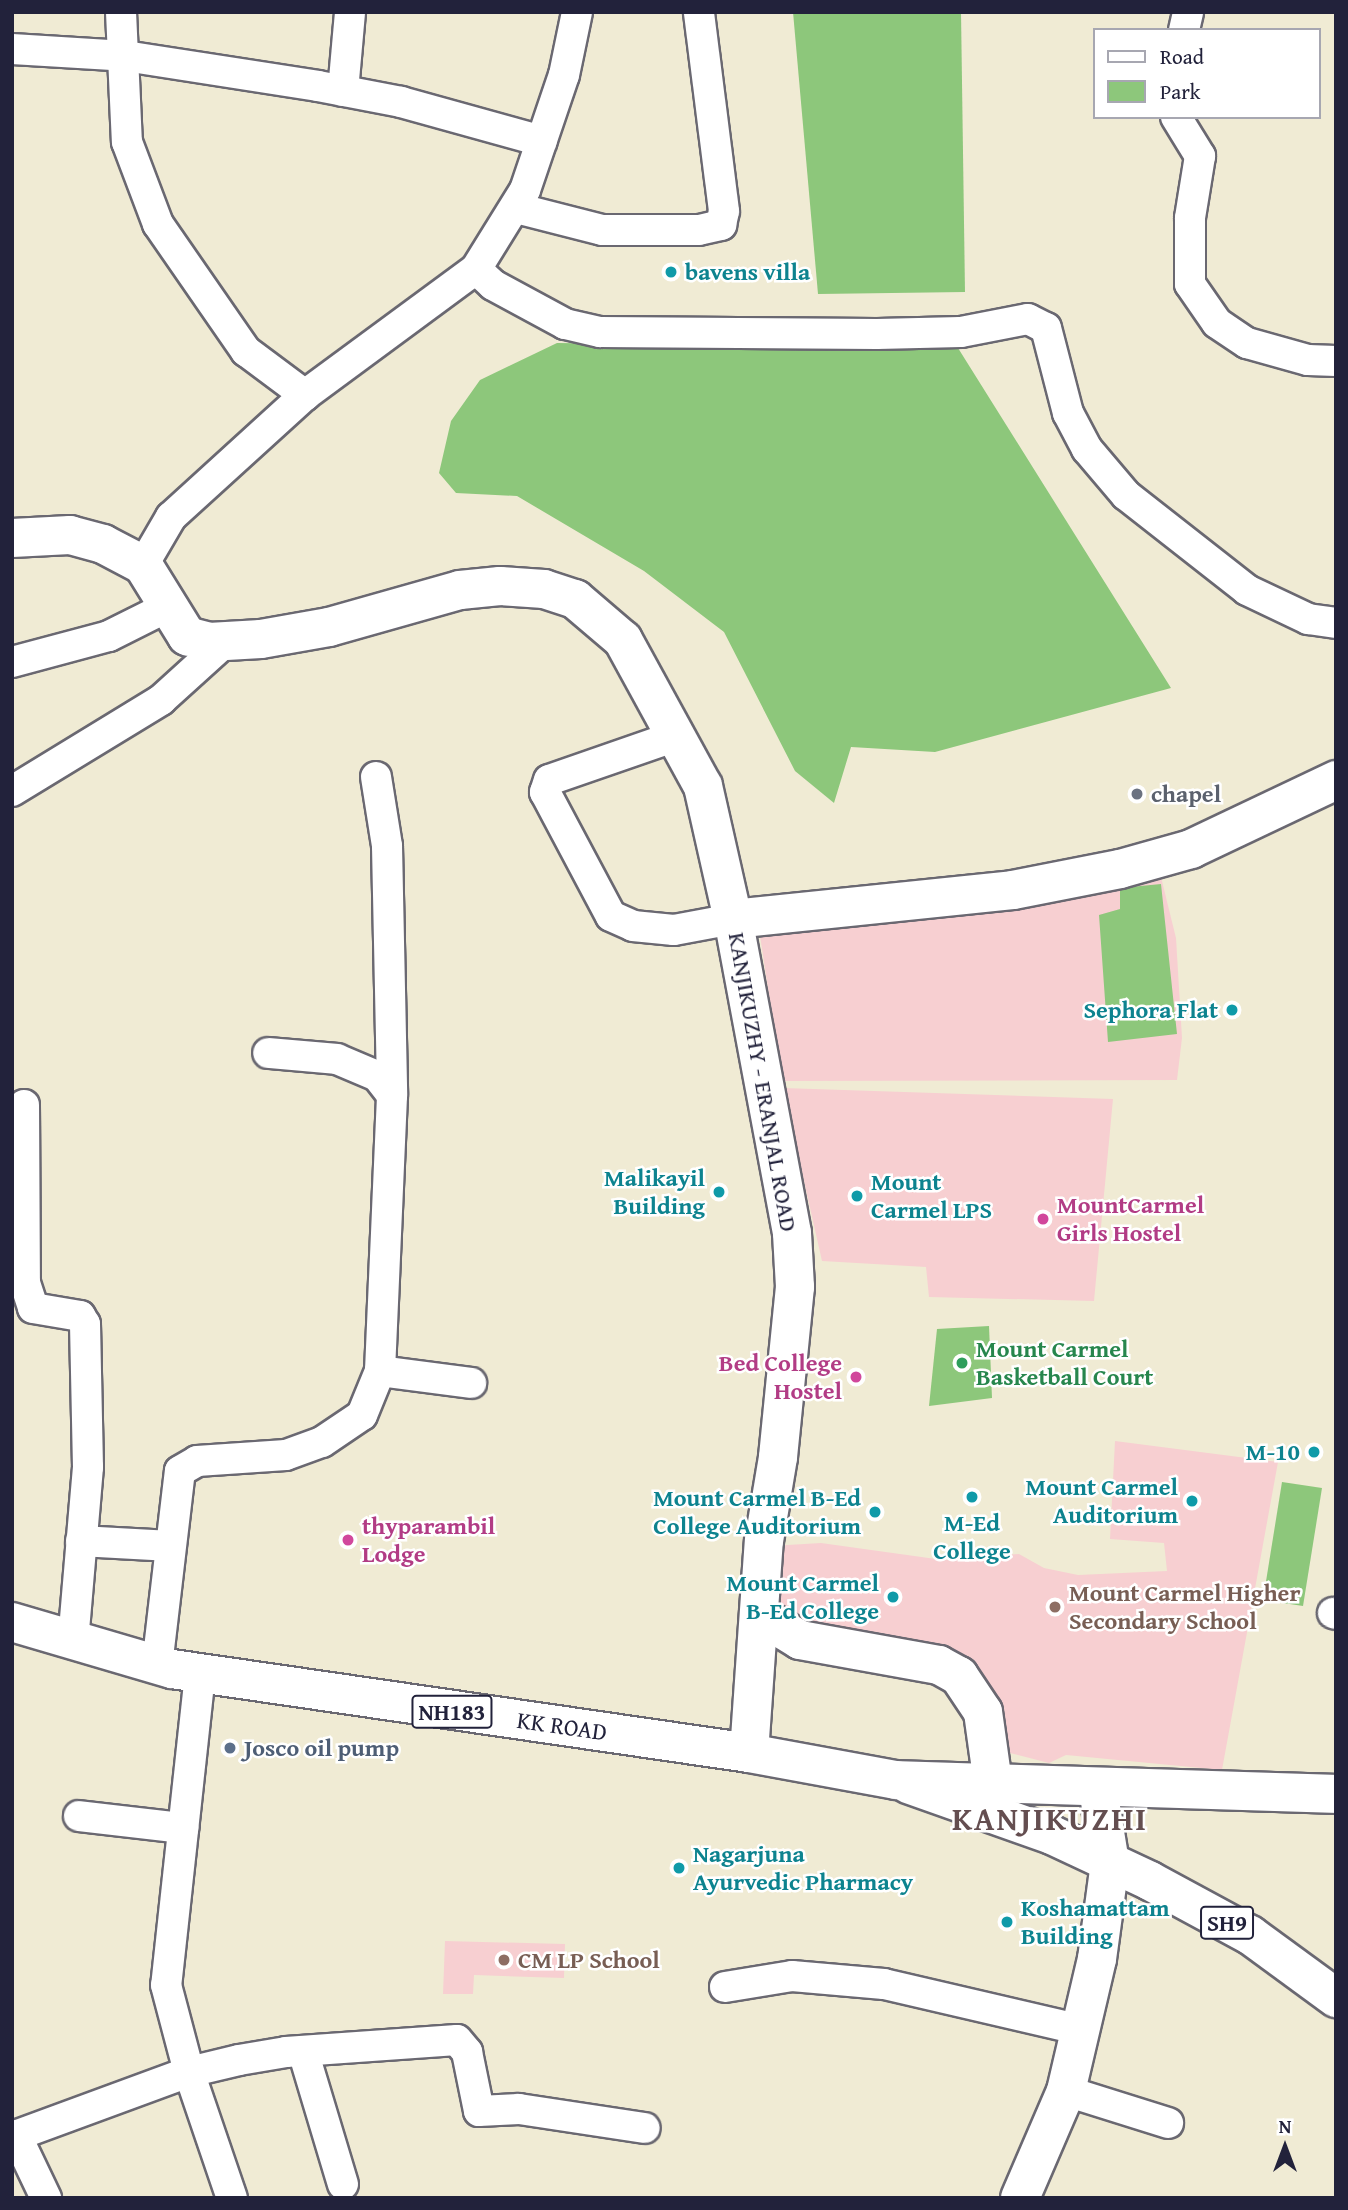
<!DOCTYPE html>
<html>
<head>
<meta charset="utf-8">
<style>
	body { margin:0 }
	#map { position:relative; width:1348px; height:2210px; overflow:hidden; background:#f0ebd4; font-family:"Gentium Book Plus",serif }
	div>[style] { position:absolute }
	.built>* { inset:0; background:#f7cfd1 }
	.green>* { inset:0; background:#8dc77b }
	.roads { filter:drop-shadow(2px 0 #6a6871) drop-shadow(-2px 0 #6a6871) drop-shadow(0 2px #6a6871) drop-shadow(0 -2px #6a6871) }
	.minor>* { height:30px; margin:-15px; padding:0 15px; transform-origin:15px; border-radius:15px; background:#fff }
	.major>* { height:38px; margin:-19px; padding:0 19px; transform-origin:19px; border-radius:19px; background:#fff }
	.highway>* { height:38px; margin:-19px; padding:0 19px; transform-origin:19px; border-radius:19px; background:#fff }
	.dots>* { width:19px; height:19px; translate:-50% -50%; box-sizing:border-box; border:4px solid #fff; border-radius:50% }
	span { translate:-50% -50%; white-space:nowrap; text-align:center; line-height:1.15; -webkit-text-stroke:5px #fff; paint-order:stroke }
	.shield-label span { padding:2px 5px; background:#fff; border:2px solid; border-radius:5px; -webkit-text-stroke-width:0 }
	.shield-label { font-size:23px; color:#22223b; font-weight:700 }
	.culture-label { font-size:24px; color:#0d838f; font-weight:700 }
	.left { translate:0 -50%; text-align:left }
	.right { translate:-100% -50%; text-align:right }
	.worship-label { font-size:24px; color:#5b616d; font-weight:700 }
	.street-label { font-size:24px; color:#22223b }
	.hotel-label { font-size:24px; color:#b23c85; font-weight:700 }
	.leisure-label { font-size:24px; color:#27864d; font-weight:700 }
	.education-label { font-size:24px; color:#785e54; font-weight:700 }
	.service-label { font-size:24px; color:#4e5e75; font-weight:700 }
	.district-label { font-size:32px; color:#644e50; font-weight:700; letter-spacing:2px }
	.frame { position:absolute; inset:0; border:14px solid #22223b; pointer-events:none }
	.legend { position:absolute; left:1093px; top:28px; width:228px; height:91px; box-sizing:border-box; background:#fff; border:2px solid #a7a7b1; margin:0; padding:9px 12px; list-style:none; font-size:21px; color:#22223b }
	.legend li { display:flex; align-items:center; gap:14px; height:35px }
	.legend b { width:35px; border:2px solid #a7a7b1 }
	.north { position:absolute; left:1250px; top:2112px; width:70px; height:70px; -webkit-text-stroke:5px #fff; paint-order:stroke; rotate:0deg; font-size:19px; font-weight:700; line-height:28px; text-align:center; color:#22223b }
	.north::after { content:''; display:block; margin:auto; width:24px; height:32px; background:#22223b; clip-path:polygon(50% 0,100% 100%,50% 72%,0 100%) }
</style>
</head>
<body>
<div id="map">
	<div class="built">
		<div style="clip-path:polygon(1161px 877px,1176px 938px,1182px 1038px,1177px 1080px,782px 1081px,759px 929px)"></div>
		<div style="clip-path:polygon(783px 1088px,1113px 1099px,1094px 1301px,929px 1297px,926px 1267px,822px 1261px)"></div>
		<div style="clip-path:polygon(1115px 1441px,1278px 1462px,1222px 1770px,1066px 1755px,1049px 1763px,1006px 1752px,986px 1698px,838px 1640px,780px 1607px,766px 1582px,771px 1546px,821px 1543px,943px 1560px,1019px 1554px,1044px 1568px,1078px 1575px,1167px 1571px,1164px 1543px,1110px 1539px)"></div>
		<div style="clip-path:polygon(445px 1941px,565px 1944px,564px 1978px,474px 1975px,473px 1994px,443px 1994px)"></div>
	</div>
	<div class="green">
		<div style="clip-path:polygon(793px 12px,961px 12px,965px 292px,818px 294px)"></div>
		<div style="clip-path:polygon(557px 343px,958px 348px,1171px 688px,935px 752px,851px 747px,834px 803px,795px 771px,724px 632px,644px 571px,517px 496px,456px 493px,439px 473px,451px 421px,480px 380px)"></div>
		<div style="clip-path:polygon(1161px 884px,1177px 1034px,1108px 1042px,1099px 915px,1120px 909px,1120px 888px)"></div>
		<div style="clip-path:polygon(989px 1326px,992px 1398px,929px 1406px,937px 1329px)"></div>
		<div style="clip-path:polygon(1282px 1482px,1322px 1488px,1303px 1606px,1263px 1600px)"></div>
	</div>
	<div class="roads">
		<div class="minor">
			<div style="left:121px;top:12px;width:130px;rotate:87.4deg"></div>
			<div style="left:127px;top:142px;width:88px;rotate:69.3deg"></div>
			<div style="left:158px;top:224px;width:155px;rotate:55.3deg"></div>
			<div style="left:246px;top:351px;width:74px;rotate:36.7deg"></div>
			<div style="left:1184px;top:30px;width:18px;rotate:-77deg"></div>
			<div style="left:12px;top:49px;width:113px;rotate:3.5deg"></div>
			<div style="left:125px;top:56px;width:195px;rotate:8.8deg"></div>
			<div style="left:318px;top:86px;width:85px;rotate:10.9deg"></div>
			<div style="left:401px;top:102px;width:146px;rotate:15.5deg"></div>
			<div style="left:343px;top:91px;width:79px;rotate:-84.9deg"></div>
			<div style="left:1176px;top:117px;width:46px;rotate:58.4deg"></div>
			<div style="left:1200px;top:156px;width:63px;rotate:99.2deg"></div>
			<div style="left:1190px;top:218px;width:66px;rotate:90deg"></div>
			<div style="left:1190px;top:284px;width:47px;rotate:55.3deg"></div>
			<div style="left:1217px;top:323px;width:36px;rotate:34deg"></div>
			<div style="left:1247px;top:343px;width:63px;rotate:15.6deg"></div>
			<div style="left:1308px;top:360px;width:28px;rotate:2deg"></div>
			<div style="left:516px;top:208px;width:89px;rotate:14.3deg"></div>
			<div style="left:602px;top:230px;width:97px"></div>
			<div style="left:699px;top:230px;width:23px;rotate:-13deg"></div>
			<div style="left:721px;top:225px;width:14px;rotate:-78deg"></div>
			<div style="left:724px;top:211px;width:201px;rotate:-97.2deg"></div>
			<div style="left:476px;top:269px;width:23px;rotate:43deg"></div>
			<div style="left:493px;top:285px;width:82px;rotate:28.4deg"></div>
			<div style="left:565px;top:324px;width:36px;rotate:13deg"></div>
			<div style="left:600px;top:332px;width:277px;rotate:0.4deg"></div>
			<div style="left:877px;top:334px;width:84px;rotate:-1.4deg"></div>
			<div style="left:961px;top:332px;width:68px;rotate:-11deg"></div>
			<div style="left:1028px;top:319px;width:20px;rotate:27deg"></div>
			<div style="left:1046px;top:328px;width:88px;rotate:75.5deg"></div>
			<div style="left:1068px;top:413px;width:41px;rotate:62.2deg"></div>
			<div style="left:1087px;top:449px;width:60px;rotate:49.7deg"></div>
			<div style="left:1126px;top:495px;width:154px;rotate:38.1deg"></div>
			<div style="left:1247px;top:590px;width:68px;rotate:25.4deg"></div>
			<div style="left:1308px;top:619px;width:28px;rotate:8deg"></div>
			<div style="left:143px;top:565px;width:56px;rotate:-59.7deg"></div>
			<div style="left:171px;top:517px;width:181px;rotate:-42.3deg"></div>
			<div style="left:305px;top:395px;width:212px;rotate:-36.4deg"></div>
			<div style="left:476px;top:269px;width:93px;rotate:-58.2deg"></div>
			<div style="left:525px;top:190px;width:121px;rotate:-71.3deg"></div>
			<div style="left:564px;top:75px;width:64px;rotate:-78.3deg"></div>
			<div style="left:12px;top:662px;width:100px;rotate:-15deg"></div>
			<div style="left:109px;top:636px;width:69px;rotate:-26.6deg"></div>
			<div style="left:676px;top:736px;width:134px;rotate:160.9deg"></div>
			<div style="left:549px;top:780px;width:13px;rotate:108deg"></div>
			<div style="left:545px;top:792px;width:140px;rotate:62deg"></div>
			<div style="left:611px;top:916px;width:24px;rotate:24deg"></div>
			<div style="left:633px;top:926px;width:41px;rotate:5.6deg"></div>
			<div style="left:674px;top:930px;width:60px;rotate:-10.6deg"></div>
			<div style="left:376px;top:777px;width:70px;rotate:80.9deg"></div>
			<div style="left:387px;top:846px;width:249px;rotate:88.8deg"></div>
			<div style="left:12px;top:791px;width:175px;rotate:-31.4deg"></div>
			<div style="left:161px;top:700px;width:88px;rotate:-42.2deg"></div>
			<div style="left:24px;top:1105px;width:178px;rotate:89.7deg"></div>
			<div style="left:25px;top:1283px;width:26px;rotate:72deg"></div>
			<div style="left:33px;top:1308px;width:48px;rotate:9.7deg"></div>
			<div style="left:80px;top:1316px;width:9px;rotate:58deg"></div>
			<div style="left:85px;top:1324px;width:143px;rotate:88.8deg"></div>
			<div style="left:88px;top:1467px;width:177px;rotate:94.9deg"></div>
			<div style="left:380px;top:1371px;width:92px;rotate:7.5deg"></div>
			<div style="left:81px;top:1541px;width:89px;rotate:3.2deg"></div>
			<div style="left:1333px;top:1613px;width:3px;rotate:18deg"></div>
			<div style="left:157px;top:1666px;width:196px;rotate:-83.3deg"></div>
			<div style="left:180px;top:1471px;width:20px;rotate:-30deg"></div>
			<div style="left:197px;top:1461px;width:89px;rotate:-3.9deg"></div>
			<div style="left:286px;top:1455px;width:38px;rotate:-20deg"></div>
			<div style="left:322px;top:1442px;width:48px;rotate:-34deg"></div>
			<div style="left:362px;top:1415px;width:48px;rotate:-67.8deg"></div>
			<div style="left:380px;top:1371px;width:276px;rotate:-87.5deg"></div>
			<div style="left:392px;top:1095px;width:24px;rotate:-128deg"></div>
			<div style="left:377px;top:1076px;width:43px;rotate:-157deg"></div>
			<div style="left:337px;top:1059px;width:69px;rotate:-175deg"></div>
			<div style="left:200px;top:1674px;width:313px;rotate:96.2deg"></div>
			<div style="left:166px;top:1985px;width:90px;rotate:75.2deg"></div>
			<div style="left:189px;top:2072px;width:133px;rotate:71.2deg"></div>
			<div style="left:79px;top:1816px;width:105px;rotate:6.6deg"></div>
			<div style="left:725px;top:1987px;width:68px;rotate:-9.3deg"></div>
			<div style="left:792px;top:1976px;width:92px;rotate:5deg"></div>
			<div style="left:884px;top:1984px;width:203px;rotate:13.1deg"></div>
			<div style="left:303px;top:2051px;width:139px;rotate:73.3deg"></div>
			<div style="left:1066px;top:2091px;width:107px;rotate:17.4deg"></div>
			<div style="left:16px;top:2135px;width:70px;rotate:64.5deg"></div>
			<div style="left:12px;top:2137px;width:189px;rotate:-20.2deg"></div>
			<div style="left:189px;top:2072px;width:51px;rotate:-13.5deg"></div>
			<div style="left:239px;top:2060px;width:48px;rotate:-9.7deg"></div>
			<div style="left:286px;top:2052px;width:171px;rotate:-4deg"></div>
			<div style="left:457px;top:2040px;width:16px;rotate:50deg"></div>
			<div style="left:467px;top:2052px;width:60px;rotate:78.5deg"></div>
			<div style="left:479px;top:2111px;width:40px;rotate:-2.9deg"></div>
			<div style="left:519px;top:2109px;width:127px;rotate:8.6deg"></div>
		</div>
		<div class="major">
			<div style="left:12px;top:538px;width:58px;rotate:-3deg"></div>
			<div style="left:70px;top:535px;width:34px;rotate:15deg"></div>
			<div style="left:103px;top:544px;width:45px;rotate:27.7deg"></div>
			<div style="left:143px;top:565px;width:84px;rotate:58.2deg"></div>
			<div style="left:187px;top:636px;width:23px;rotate:15deg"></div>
			<div style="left:209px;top:642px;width:52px;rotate:-3.3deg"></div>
			<div style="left:261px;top:639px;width:69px;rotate:-10deg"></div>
			<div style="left:329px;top:627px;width:136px;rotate:-15.8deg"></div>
			<div style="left:460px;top:590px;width:40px;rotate:-5.7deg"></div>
			<div style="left:500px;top:586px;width:44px;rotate:3.9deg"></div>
			<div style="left:544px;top:589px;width:33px;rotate:18deg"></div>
			<div style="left:575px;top:599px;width:63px;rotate:40.5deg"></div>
			<div style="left:623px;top:640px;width:166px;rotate:61.3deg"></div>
			<div style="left:703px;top:786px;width:136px;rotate:77.3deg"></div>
			<div style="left:761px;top:1616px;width:46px;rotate:31.6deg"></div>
			<div style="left:800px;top:1640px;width:141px;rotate:10.2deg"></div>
			<div style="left:939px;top:1665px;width:23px;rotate:29deg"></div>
			<div style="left:959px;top:1676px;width:43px;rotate:56.3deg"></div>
			<div style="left:983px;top:1712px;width:72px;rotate:82deg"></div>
			<div style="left:749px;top:1753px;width:213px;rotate:-86deg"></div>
			<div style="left:764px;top:1541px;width:85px;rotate:-80.5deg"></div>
			<div style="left:778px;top:1457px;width:171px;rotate:-84.3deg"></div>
			<div style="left:795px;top:1287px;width:54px;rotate:-93.2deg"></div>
			<div style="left:792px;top:1233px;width:319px;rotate:-100.6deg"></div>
			<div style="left:733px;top:919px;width:281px;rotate:-5.9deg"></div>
			<div style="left:1013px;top:890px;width:109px;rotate:-11.1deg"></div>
			<div style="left:1120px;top:869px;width:74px;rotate:-15.7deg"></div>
			<div style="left:1191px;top:849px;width:161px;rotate:-25.4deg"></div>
			<div style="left:908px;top:1784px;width:153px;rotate:19.5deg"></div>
			<div style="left:1052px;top:1835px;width:108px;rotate:25.1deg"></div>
			<div style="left:1150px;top:1881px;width:114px;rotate:28.4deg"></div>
			<div style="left:1250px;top:1935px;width:107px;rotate:36.2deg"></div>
			<div style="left:1020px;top:2198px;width:116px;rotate:-66.7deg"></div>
			<div style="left:1066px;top:2091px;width:136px;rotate:-76.8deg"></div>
			<div style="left:1097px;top:1959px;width:97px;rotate:-82.3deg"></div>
		</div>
		<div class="highway">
			<div style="left:12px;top:1622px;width:167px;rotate:16.4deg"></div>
			<div style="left:172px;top:1669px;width:583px;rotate:8.28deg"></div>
			<div style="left:749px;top:1753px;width:149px;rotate:10.4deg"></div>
			<div style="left:896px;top:1780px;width:440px;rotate:1.8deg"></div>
			<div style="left:1098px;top:1789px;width:75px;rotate:80.8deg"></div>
		</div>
	</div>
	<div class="dots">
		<div style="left:671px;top:272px;background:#0f9aa8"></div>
		<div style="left:1137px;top:794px;background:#6b7280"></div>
		<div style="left:1232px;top:1010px;background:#0f9aa8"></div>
		<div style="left:719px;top:1192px;background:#0f9aa8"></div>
		<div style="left:857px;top:1196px;background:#0f9aa8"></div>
		<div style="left:1043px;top:1219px;background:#d1479c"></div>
		<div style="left:962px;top:1363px;background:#2e9e5b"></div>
		<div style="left:856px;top:1377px;background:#d1479c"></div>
		<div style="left:1314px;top:1452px;background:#0f9aa8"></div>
		<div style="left:972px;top:1497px;background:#0f9aa8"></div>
		<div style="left:1192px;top:1501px;background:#0f9aa8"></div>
		<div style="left:875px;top:1512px;background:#0f9aa8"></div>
		<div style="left:348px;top:1540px;background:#d1479c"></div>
		<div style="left:893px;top:1597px;background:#0f9aa8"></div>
		<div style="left:1055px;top:1607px;background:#8d6e63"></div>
		<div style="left:230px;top:1748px;background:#5c6f8a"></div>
		<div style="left:679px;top:1868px;background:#0f9aa8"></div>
		<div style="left:1007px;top:1922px;background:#0f9aa8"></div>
		<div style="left:504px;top:1960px;background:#8d6e63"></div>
	</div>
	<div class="shield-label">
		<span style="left:452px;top:1712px">NH183</span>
		<span style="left:1227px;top:1923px">SH9</span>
	</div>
	<div class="culture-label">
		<span class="left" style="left:685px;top:272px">bavens villa</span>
		<span class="right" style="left:1218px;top:1010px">Sephora Flat</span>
		<span class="right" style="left:705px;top:1192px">Malikayil<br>Building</span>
		<span class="left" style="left:871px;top:1196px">Mount<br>Carmel LPS</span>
		<span class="right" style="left:1300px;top:1452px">M-10</span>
		<span class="right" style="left:1178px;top:1501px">Mount Carmel<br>Auditorium</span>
		<span class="right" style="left:861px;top:1512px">Mount Carmel B-Ed<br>College Auditorium</span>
		<span style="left:972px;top:1537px">M-Ed<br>College</span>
		<span class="right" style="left:879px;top:1597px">Mount Carmel<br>B-Ed College</span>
		<span class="left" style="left:693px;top:1868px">Nagarjuna<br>Ayurvedic Pharmacy</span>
		<span class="left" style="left:1021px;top:1922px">Koshamattam<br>Building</span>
	</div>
	<div class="worship-label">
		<span class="left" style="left:1151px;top:794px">chapel</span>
	</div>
	<div class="street-label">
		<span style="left:763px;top:1082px;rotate:80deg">KANJIKUZHY - ERANJAL ROAD</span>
		<span style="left:562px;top:1726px;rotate:8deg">KK ROAD</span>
	</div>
	<div class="hotel-label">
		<span class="left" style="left:1057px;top:1219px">MountCarmel<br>Girls Hostel</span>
		<span class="right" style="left:842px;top:1377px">Bed College<br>Hostel</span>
		<span class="left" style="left:362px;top:1540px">thyparambil<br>Lodge</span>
	</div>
	<div class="leisure-label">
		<span class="left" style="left:976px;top:1363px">Mount Carmel<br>Basketball Court</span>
	</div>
	<div class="education-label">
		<span class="left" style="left:1069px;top:1607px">Mount Carmel Higher<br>Secondary School</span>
		<span class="left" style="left:518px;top:1960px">CM LP School</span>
	</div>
	<div class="service-label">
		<span class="left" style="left:244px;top:1748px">Josco oil pump</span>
	</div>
	<div class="district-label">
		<span style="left:1050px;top:1819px">KANJIKUZHI</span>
	</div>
	<div class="frame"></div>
	<ul class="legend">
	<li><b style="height:9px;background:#fff"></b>Road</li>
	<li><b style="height:19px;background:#8dc77b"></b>Park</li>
	</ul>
	<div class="north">N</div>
</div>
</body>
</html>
